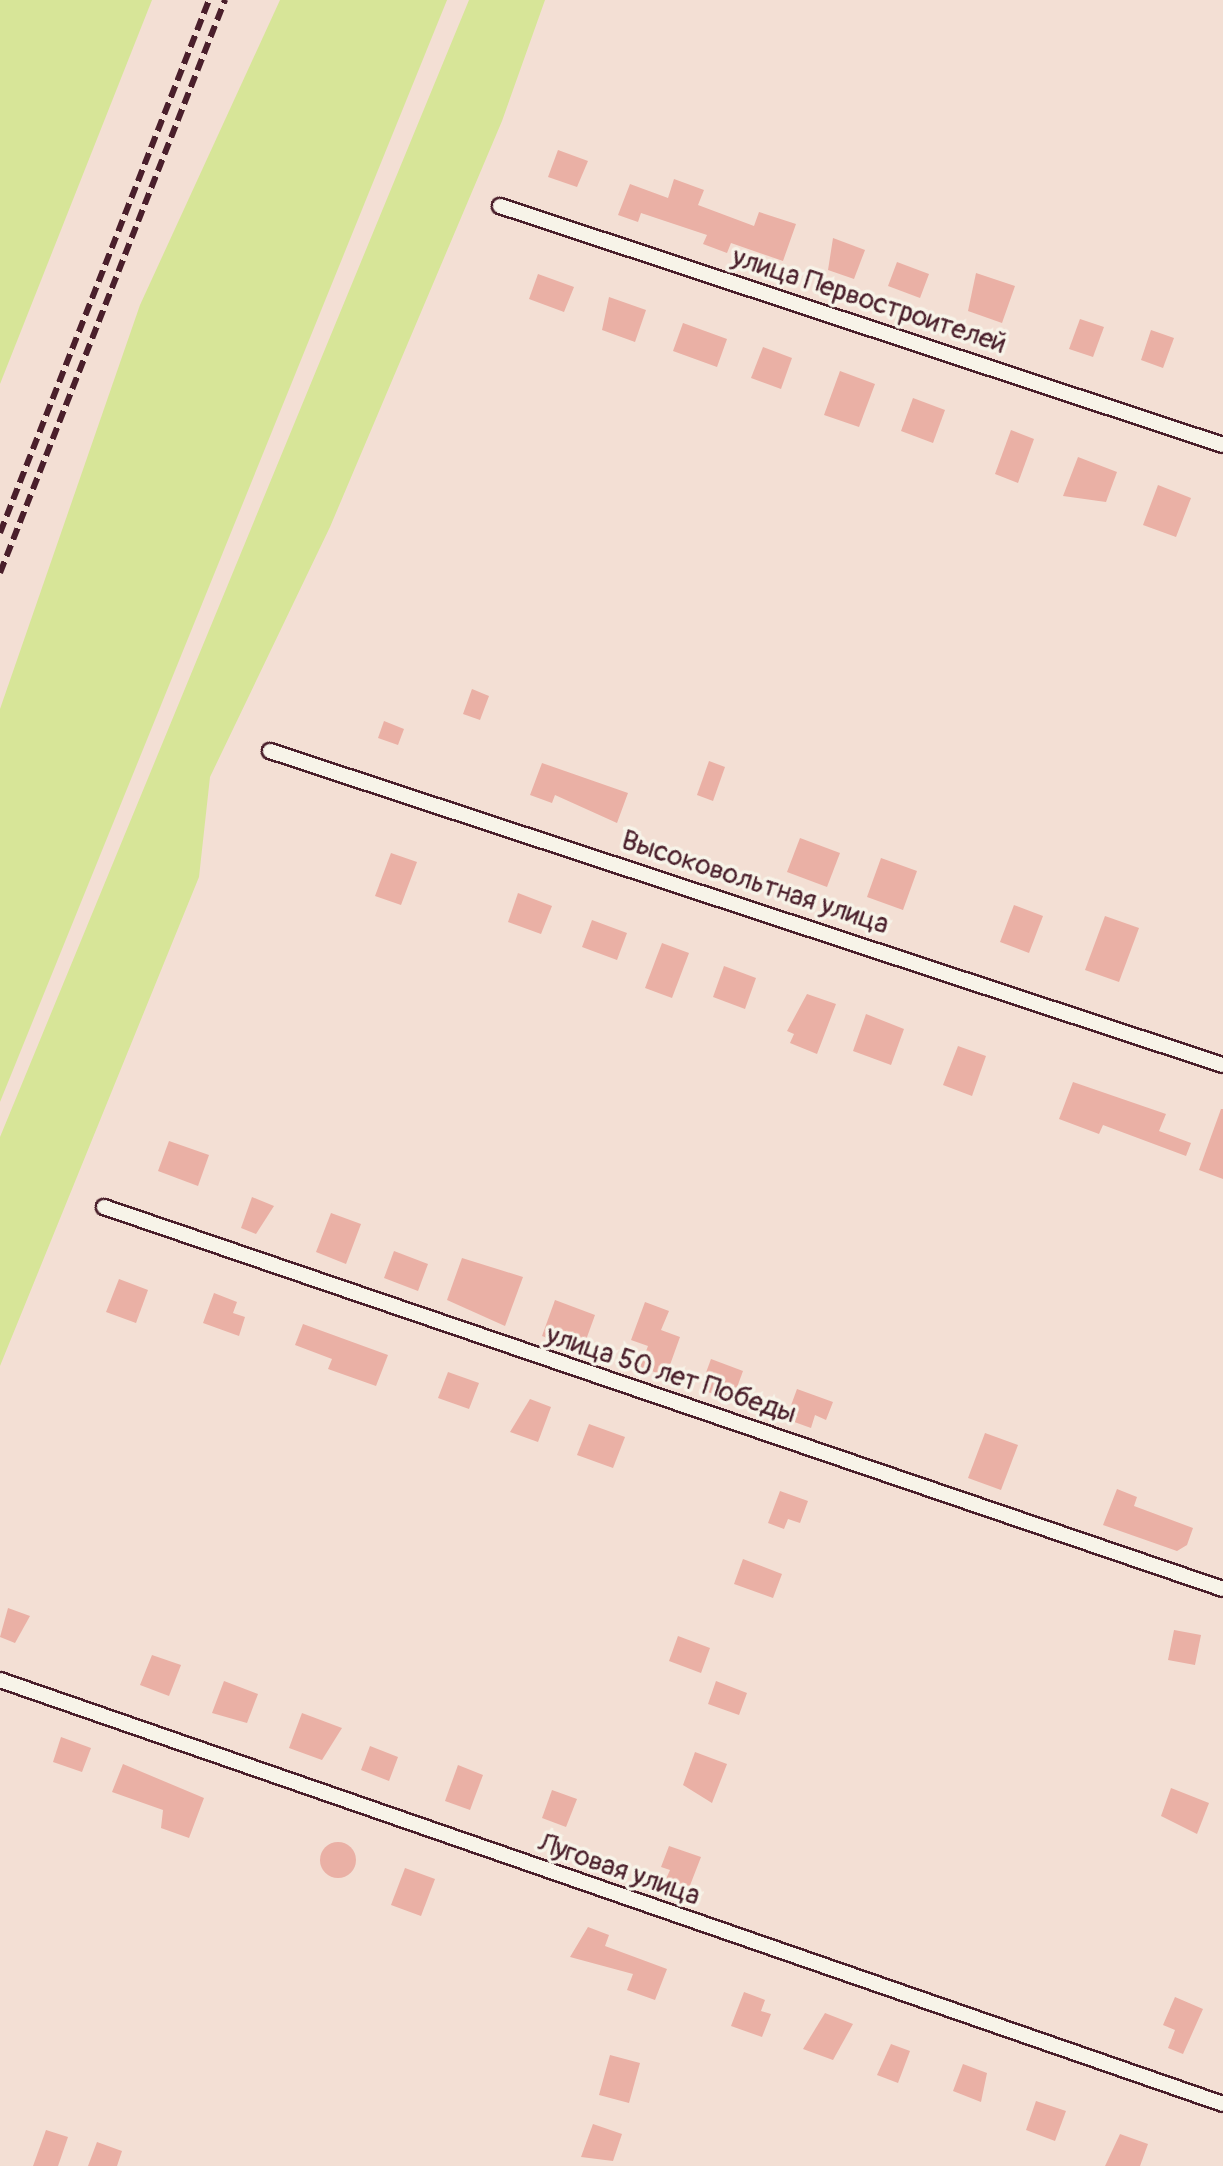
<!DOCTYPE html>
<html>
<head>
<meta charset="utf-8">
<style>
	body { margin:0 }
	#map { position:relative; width:1223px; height:2166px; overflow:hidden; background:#f3dfd4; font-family:Pangolin,sans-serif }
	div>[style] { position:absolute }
	.green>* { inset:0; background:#d7e598 }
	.building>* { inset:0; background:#eab0a5 }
	.round { border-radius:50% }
	.roads { filter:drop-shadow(2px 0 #4a1f2b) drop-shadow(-2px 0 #4a1f2b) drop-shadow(0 2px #4a1f2b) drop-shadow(0 -2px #4a1f2b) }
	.street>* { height:14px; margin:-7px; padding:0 7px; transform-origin:7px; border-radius:7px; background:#f7f3e8 }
	.rail>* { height:6px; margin-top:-3px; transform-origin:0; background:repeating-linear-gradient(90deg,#4a1f2b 0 12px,transparent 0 18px) }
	span { translate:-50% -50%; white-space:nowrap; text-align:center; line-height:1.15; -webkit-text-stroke:7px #f7f3e8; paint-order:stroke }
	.street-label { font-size:28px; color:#4a1f2b }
</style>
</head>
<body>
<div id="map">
	<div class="green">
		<div style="clip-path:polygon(0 0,152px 0,0 384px)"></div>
		<div style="clip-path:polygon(280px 0,447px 0,0 1102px,0 709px,140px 305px)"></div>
		<div style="clip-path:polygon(469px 0,545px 0,502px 121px,330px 527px,210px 777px,199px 877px,0 1366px,0 1137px)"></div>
	</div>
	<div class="building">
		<div style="clip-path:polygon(558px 150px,588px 161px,577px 187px,548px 177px)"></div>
		<div style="clip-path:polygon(674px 179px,704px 190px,698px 205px,754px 226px,759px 212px,796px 224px,783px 261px,731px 243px,727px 253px,703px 244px,707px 235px,641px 213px,638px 222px,618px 215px,630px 184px,668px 198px)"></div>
		<div style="clip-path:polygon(833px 238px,865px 250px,854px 279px,828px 270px)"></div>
		<div style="clip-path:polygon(897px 262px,929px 274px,920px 298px,888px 286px)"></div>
		<div style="clip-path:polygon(976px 273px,1015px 286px,1002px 323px,968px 311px)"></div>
		<div style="clip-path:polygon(538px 274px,574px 287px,564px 312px,529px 299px)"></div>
		<div style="clip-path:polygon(609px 297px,646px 310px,635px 342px,602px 330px)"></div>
		<div style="clip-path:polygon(1080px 319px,1104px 327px,1093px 357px,1069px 349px)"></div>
		<div style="clip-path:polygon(683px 323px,727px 339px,717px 367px,673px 351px)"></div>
		<div style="clip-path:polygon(1151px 330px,1174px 338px,1163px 368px,1141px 360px)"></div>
		<div style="clip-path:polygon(763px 347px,792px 358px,781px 389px,751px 378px)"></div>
		<div style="clip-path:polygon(840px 371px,875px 384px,859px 427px,824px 415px)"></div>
		<div style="clip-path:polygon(913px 398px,945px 410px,933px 443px,901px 431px)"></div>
		<div style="clip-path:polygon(1011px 430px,1034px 439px,1018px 483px,995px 474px)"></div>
		<div style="clip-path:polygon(1078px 457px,1117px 472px,1106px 502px,1063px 496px)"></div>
		<div style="clip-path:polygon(1158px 485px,1191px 498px,1176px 537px,1143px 525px)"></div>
		<div style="clip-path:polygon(472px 689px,489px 696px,480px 720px,463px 714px)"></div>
		<div style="clip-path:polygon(384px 721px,404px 729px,398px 745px,378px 738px)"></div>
		<div style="clip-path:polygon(709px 761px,725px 767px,713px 801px,697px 795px)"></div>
		<div style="clip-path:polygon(542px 763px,628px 793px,617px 823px,555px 795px,552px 803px,530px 795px)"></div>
		<div style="clip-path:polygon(800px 838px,840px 853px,827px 887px,787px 872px)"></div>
		<div style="clip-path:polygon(391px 853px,417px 862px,401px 905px,375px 896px)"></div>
		<div style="clip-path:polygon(881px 858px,917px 871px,903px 910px,867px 897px)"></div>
		<div style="clip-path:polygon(518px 893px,552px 906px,541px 934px,508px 922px)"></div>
		<div style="clip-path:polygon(1014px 905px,1043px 916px,1029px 953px,1000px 942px)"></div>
		<div style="clip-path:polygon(1105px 916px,1139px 928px,1119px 982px,1085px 970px)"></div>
		<div style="clip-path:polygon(592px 920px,627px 933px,617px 960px,582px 947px)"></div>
		<div style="clip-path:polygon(662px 943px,689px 953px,672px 998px,645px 988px)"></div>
		<div style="clip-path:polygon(724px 966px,756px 978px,745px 1009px,713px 997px)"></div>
		<div style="clip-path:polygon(807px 994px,836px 1004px,817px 1054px,790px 1043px,794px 1034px,787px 1031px)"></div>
		<div style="clip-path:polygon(866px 1014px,904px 1029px,891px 1065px,853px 1051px)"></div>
		<div style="clip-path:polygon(958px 1046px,986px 1056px,972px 1096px,943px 1085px)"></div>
		<div style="clip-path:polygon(1073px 1082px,1166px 1114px,1159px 1131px,1191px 1143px,1186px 1156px,1103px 1125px,1099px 1134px,1059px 1119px)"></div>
		<div style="clip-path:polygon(1221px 1109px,1223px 1109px,1223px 1179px,1199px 1170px)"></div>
		<div style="clip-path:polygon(169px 1141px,209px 1155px,198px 1186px,158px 1171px)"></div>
		<div style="clip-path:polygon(252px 1197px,274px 1206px,256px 1234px,241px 1228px)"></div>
		<div style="clip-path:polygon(331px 1213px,361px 1224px,346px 1264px,316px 1252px)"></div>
		<div style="clip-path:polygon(394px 1251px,428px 1264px,418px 1291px,384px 1278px)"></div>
		<div style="clip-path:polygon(462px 1258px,523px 1277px,505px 1326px,447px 1300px)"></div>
		<div style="clip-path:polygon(119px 1279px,148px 1290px,136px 1323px,106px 1312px)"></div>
		<div style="clip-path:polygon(214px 1293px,237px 1302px,233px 1313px,245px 1317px,239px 1336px,203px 1323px)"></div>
		<div style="clip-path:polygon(555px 1300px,595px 1315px,582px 1351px,542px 1336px)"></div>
		<div style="clip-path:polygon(645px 1302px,669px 1311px,661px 1330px,680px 1337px,666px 1376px,640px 1367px,648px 1346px,631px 1340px)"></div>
		<div style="clip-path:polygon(303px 1324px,388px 1355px,376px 1386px,328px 1369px,332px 1359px,295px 1345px)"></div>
		<div style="clip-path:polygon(711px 1359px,743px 1371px,732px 1401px,700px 1389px)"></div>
		<div style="clip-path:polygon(448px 1372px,479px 1383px,469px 1409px,438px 1398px)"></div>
		<div style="clip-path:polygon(797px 1389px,833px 1402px,826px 1420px,815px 1415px,811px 1428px,786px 1419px)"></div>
		<div style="clip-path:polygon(530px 1399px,551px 1407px,538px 1442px,510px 1432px)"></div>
		<div style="clip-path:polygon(589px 1424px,625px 1437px,613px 1468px,577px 1455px)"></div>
		<div style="clip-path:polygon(985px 1433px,1018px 1445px,1001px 1490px,968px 1478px)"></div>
		<div style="clip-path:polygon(1117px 1489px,1137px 1497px,1134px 1506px,1193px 1528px,1187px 1545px,1177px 1551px,1103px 1525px)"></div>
		<div style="clip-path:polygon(780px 1491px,808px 1501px,800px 1523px,788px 1519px,784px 1529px,768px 1523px)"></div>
		<div style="clip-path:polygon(743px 1559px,782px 1574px,773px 1598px,734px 1584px)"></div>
		<div style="clip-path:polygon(8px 1608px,30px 1616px,15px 1643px,0 1637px)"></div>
		<div style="clip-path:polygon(1174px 1630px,1201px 1635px,1195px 1665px,1168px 1660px)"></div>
		<div style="clip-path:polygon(678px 1636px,710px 1648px,701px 1673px,669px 1661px)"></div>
		<div style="clip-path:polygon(152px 1655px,181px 1665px,169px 1696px,140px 1685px)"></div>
		<div style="clip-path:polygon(224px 1681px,258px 1694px,247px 1723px,212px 1713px)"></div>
		<div style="clip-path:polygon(716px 1681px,747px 1693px,739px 1715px,708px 1704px)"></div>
		<div style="clip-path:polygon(302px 1713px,342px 1728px,322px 1760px,289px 1748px)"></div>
		<div style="clip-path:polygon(61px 1737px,91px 1748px,82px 1772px,53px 1762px)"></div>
		<div style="clip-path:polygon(370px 1746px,398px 1757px,389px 1781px,361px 1770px)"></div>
		<div style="clip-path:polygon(695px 1752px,727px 1764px,712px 1803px,683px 1785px)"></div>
		<div style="clip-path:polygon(123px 1764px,204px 1798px,189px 1838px,161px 1828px,163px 1810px,112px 1792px)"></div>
		<div style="clip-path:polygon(458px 1765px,483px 1775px,470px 1810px,445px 1801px)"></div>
		<div style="clip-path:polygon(1171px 1788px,1209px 1803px,1197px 1834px,1161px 1816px)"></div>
		<div style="clip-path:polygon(552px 1790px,577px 1799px,566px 1827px,542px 1818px)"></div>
		<div class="round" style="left:320px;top:1842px;width:36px;height:36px"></div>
		<div style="clip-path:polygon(669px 1846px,701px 1857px,689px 1888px,666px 1879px,670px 1870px,661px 1867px)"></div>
		<div style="clip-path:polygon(405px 1868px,435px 1879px,421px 1916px,391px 1905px)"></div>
		<div style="clip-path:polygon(588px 1927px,609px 1935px,605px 1946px,667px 1969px,655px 2000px,627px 1990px,633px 1974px,570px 1957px)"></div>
		<div style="clip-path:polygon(744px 1992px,765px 2000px,761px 2011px,771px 2014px,762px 2037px,731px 2026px)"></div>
		<div style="clip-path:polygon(1175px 1997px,1203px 2009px,1183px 2054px,1168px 2048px,1175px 2030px,1163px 2025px)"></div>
		<div style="clip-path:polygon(825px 2013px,853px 2024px,833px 2060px,803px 2049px)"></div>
		<div style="clip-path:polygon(891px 2044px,910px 2051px,898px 2083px,877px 2075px)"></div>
		<div style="clip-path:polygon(610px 2055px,640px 2063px,629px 2103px,599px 2095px)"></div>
		<div style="clip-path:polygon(963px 2064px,987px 2073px,981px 2102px,953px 2091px)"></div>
		<div style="clip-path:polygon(1036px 2101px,1066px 2111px,1055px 2141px,1026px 2130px)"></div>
		<div style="clip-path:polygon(593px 2124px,622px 2134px,613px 2161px,581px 2157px)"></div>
		<div style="clip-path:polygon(46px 2130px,68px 2137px,58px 2166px,33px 2166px)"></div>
		<div style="clip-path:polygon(1120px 2134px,1148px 2144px,1140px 2166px,1105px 2166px)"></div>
		<div style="clip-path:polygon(97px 2142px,122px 2151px,117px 2166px,88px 2166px)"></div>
	</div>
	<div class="roads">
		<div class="street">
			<div style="left:500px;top:206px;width:761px;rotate:18.29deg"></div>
			<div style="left:270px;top:751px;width:1003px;rotate:18.24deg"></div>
			<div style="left:104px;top:1207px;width:1182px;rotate:18.85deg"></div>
			<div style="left:0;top:1680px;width:1294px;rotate:19.12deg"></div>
		</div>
	</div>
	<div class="rail">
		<div style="left:0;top:533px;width:573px;rotate:-68.59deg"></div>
		<div style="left:0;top:573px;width:616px;rotate:-68.56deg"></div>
	</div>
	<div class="street-label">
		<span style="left:869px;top:301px;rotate:18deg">улица Первостроителей</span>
		<span style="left:755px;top:883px;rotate:18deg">Высоковольтная улица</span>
		<span style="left:671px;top:1375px;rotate:18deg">улица 50 лет Победы</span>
		<span style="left:619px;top:1870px;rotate:19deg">Луговая улица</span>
	</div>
</div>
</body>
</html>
